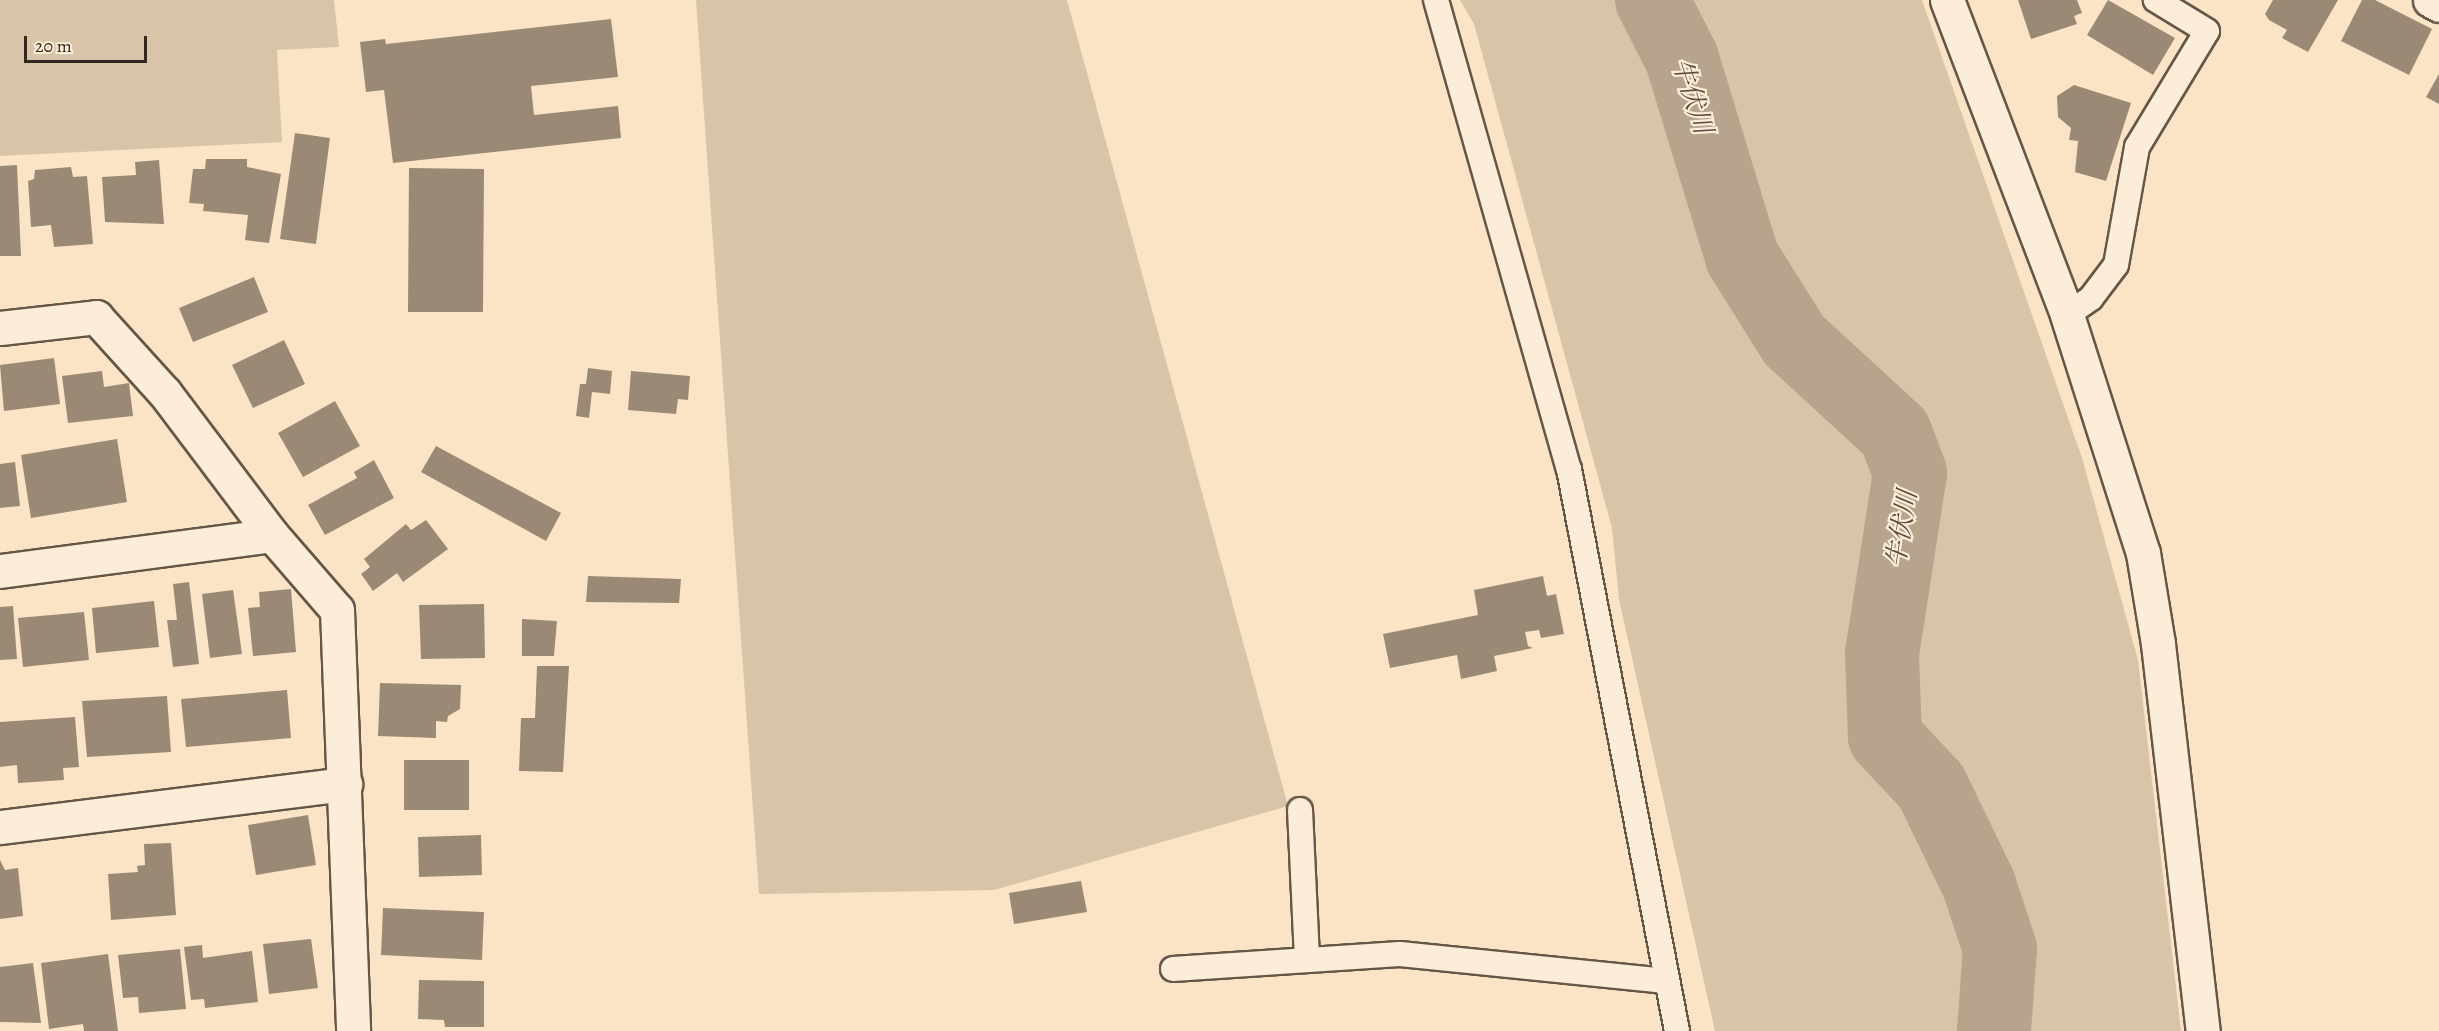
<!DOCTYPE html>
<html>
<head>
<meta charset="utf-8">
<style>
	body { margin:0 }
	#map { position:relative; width:2439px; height:1031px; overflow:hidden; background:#fae4c5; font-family:Alegreya,"Noto Serif JP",serif }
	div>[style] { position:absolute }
	.green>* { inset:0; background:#d8c4a9 }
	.river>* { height:74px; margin:-37px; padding:0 37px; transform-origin:37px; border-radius:37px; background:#b6a48d }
	.building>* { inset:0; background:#9a8a75 }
	.roads { filter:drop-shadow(2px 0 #645748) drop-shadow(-2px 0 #645748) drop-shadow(0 2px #645748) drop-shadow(0 -2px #645748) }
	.service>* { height:24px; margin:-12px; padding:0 12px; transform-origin:12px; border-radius:12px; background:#fcedd9 }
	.minor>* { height:33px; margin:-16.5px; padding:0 16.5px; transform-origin:16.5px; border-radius:16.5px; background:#fcedd9 }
	.tertiary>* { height:33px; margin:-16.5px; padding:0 16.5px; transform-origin:16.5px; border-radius:16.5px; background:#fcedd9 }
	span { translate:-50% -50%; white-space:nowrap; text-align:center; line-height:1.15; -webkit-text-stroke:4.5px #fcedd9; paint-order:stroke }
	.water-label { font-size:26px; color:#5a4d40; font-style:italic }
	.scale { position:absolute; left:24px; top:36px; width:123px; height:27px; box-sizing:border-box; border:3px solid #32281f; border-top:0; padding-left:8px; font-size:18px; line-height:21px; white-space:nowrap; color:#32281f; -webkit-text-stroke:4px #fcedd9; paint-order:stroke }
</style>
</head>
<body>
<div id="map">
	<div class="green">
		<div style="clip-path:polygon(0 0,334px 0,339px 47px,277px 50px,282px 142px,0 156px)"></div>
		<div style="clip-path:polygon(696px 0,1067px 0,1288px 806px,994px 890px,759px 894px)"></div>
		<div style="clip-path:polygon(1460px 0,1922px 0,2082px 458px,2138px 660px,2181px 1031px,1715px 1031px,1619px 599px,1612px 528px,1474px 24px)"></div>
	</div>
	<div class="river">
		<div style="left:1652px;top:0;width:66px;rotate:63deg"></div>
		<div style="left:1682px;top:59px;width:207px;rotate:73.1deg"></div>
		<div style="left:1742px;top:257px;width:98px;rotate:57.9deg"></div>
		<div style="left:1794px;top:340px;width:137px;rotate:42.6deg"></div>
		<div style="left:1895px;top:433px;width:43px;rotate:69.4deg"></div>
		<div style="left:1910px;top:473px;width:182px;rotate:98.8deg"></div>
		<div style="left:1882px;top:653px;width:84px;rotate:88deg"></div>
		<div style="left:1885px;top:737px;width:67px;rotate:46.8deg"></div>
		<div style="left:1931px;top:786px;width:110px;rotate:64.1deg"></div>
		<div style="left:1979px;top:885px;width:67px;rotate:71.8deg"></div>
		<div style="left:2000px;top:949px;width:82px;rotate:94.2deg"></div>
	</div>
	<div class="building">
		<div style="clip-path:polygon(2018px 0,2077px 0,2082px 13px,2074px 16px,2077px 24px,2031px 39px)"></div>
		<div style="clip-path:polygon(2108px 0,2175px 38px,2153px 75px,2087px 35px)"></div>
		<div style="clip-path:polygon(2273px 0,2338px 0,2308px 52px,2282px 38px,2287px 30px,2269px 20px,2265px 14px)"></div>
		<div style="clip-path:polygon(2362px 0,2375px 0,2432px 29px,2409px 75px,2341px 41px)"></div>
		<div style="clip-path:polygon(611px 19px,618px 77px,531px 86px,534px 115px,618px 106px,621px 138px,393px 163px,384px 90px,366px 92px,360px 42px,385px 39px,386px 44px)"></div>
		<div style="clip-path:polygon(2439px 74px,2439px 104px,2426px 97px)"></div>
		<div style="clip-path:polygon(2074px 85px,2131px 103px,2106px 181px,2075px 172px,2078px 141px,2069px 140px,2071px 128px,2058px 117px,2057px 96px)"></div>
		<div style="clip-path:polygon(295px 133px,330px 138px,316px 244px,280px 239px)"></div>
		<div style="clip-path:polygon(206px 159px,247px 159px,247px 167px,281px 174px,269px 243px,245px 240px,248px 215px,203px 211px,204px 204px,189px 203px,193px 169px,205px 169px)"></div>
		<div style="clip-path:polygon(159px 160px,164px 224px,105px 222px,102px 177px,136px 175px,135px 162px)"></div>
		<div style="clip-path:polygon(17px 165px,21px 256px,0 256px,0 166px)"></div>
		<div style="clip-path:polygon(71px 167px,73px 177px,87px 176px,93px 244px,54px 247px,51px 225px,31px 227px,28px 181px,34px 179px,35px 170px)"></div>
		<div style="clip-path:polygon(409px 168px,484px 169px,483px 312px,408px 312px)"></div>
		<div style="clip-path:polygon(254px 277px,268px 312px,193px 342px,179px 308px)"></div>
		<div style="clip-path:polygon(284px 340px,305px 384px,253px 408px,232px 365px)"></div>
		<div style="clip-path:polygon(54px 358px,60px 404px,4px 411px,0 365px)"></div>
		<div style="clip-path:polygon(588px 368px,612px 371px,610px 394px,592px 392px,589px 418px,576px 416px,580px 384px,586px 384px)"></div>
		<div style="clip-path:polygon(102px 371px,104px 387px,129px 383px,133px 416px,68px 423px,62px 376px)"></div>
		<div style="clip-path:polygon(631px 371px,690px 376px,688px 400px,678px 399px,676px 414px,628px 410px)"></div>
		<div style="clip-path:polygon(335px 401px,360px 446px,303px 477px,278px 433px)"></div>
		<div style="clip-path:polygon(117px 439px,127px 502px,31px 518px,21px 455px)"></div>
		<div style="clip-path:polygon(436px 446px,561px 513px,546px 541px,421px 472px)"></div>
		<div style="clip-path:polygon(374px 460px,394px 498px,325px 535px,308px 505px,357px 478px,354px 472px)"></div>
		<div style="clip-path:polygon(15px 462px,20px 506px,0 508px,0 464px)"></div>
		<div style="clip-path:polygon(426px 520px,448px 549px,403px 582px,397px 573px,373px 591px,361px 574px,370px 567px,364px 559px,406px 524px,411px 530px)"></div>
		<div style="clip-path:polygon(588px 576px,681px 579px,679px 603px,586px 602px)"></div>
		<div style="clip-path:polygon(1543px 576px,1547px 596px,1556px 594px,1564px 634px,1541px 638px,1539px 630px,1525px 632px,1528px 646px,1533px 648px,1494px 656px,1497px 671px,1461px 679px,1457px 655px,1390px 668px,1383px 634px,1478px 615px,1474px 590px)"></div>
		<div style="clip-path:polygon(189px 582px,199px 664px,173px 667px,167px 620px,177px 620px,173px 584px)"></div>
		<div style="clip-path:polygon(291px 589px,296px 652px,253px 656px,248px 608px,260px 607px,259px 592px)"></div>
		<div style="clip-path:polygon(233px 590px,242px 654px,210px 658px,202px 594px)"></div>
		<div style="clip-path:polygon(154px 601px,159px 647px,96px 653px,92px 608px)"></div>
		<div style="clip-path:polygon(484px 604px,485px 658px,421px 659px,419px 605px)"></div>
		<div style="clip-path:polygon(13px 606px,17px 659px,0 660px,0 607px)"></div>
		<div style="clip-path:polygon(84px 612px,89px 660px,23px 667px,18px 618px)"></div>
		<div style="clip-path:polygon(522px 619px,557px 621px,554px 656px,522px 656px)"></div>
		<div style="clip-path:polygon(537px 666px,569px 666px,563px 772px,519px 771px,521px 718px,535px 718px)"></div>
		<div style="clip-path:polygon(380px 683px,461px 685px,460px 709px,448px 716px,447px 722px,436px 721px,436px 738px,378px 736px)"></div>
		<div style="clip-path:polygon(287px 690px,291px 738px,186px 747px,181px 699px)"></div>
		<div style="clip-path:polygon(167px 696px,171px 752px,87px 757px,82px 701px)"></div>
		<div style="clip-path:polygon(75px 717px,79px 767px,63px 768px,64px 780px,18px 783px,17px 765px,0 767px,0 722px)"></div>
		<div style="clip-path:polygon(404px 760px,469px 760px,469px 810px,404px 810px)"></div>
		<div style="clip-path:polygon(308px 815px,316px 865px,256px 875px,248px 825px)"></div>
		<div style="clip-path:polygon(481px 835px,482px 875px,419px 877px,418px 837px)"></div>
		<div style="clip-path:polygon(171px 843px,176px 915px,111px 920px,108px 874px,138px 872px,137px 866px,145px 865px,144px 844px)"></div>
		<div style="clip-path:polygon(0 860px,5px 870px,18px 868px,23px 916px,0 919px)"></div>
		<div style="clip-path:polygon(1081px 881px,1087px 912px,1014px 924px,1009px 893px)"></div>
		<div style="clip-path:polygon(383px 908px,484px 912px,482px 960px,381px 955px)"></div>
		<div style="clip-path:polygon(311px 939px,318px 988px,269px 994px,263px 944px)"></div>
		<div style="clip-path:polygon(202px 945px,203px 958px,252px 951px,258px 1002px,205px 1008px,204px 999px,191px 1000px,184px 947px)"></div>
		<div style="clip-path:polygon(180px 949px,186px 1009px,139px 1013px,138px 997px,123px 998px,118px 955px)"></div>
		<div style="clip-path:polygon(108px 954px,118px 1031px,84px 1031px,83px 1024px,49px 1029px,41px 963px)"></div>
		<div style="clip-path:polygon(33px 963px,41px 1023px,0 1022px,0 967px)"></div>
		<div style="clip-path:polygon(419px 980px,484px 981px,484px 1027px,445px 1027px,444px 1020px,418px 1019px)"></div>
	</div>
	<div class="roads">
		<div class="service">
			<div style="left:1436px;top:0;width:487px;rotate:74.2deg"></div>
			<div style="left:1569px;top:469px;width:572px;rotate:79.12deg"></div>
			<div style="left:2067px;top:315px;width:29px;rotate:-35deg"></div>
			<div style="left:2091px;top:298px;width:41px;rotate:-52.9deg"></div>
			<div style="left:2116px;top:265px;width:120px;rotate:-79.9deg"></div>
			<div style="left:2137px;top:147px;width:135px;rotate:-58.9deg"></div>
			<div style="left:2207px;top:31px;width:60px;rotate:-148.7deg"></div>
			<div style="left:1300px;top:810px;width:150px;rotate:87.3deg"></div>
			<div style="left:1173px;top:969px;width:227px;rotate:-3.8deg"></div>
			<div style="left:1400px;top:954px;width:265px;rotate:5.8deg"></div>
		</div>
		<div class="minor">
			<div style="left:2430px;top:0;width:10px;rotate:29deg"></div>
			<div style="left:0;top:328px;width:97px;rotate:-6.5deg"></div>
			<div style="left:96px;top:317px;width:103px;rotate:47.8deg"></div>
			<div style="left:165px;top:393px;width:178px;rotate:53deg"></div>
			<div style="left:272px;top:535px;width:99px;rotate:49.1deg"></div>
			<div style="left:337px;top:610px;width:421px;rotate:87.8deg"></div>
			<div style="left:0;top:571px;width:274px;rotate:-7.5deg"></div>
			<div style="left:0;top:827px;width:348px;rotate:-7.1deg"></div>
		</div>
		<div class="tertiary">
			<div style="left:1947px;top:0;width:337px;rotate:69.1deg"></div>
			<div style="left:2067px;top:315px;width:250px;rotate:72.3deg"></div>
			<div style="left:2143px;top:553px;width:92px;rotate:80.6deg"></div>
			<div style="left:2158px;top:644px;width:390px;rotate:83.4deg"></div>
		</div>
	</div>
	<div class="water-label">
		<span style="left:1692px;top:96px;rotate:72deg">牛伏川</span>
		<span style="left:1902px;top:529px;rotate:-81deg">牛伏川</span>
	</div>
	<div class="scale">20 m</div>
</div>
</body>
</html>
